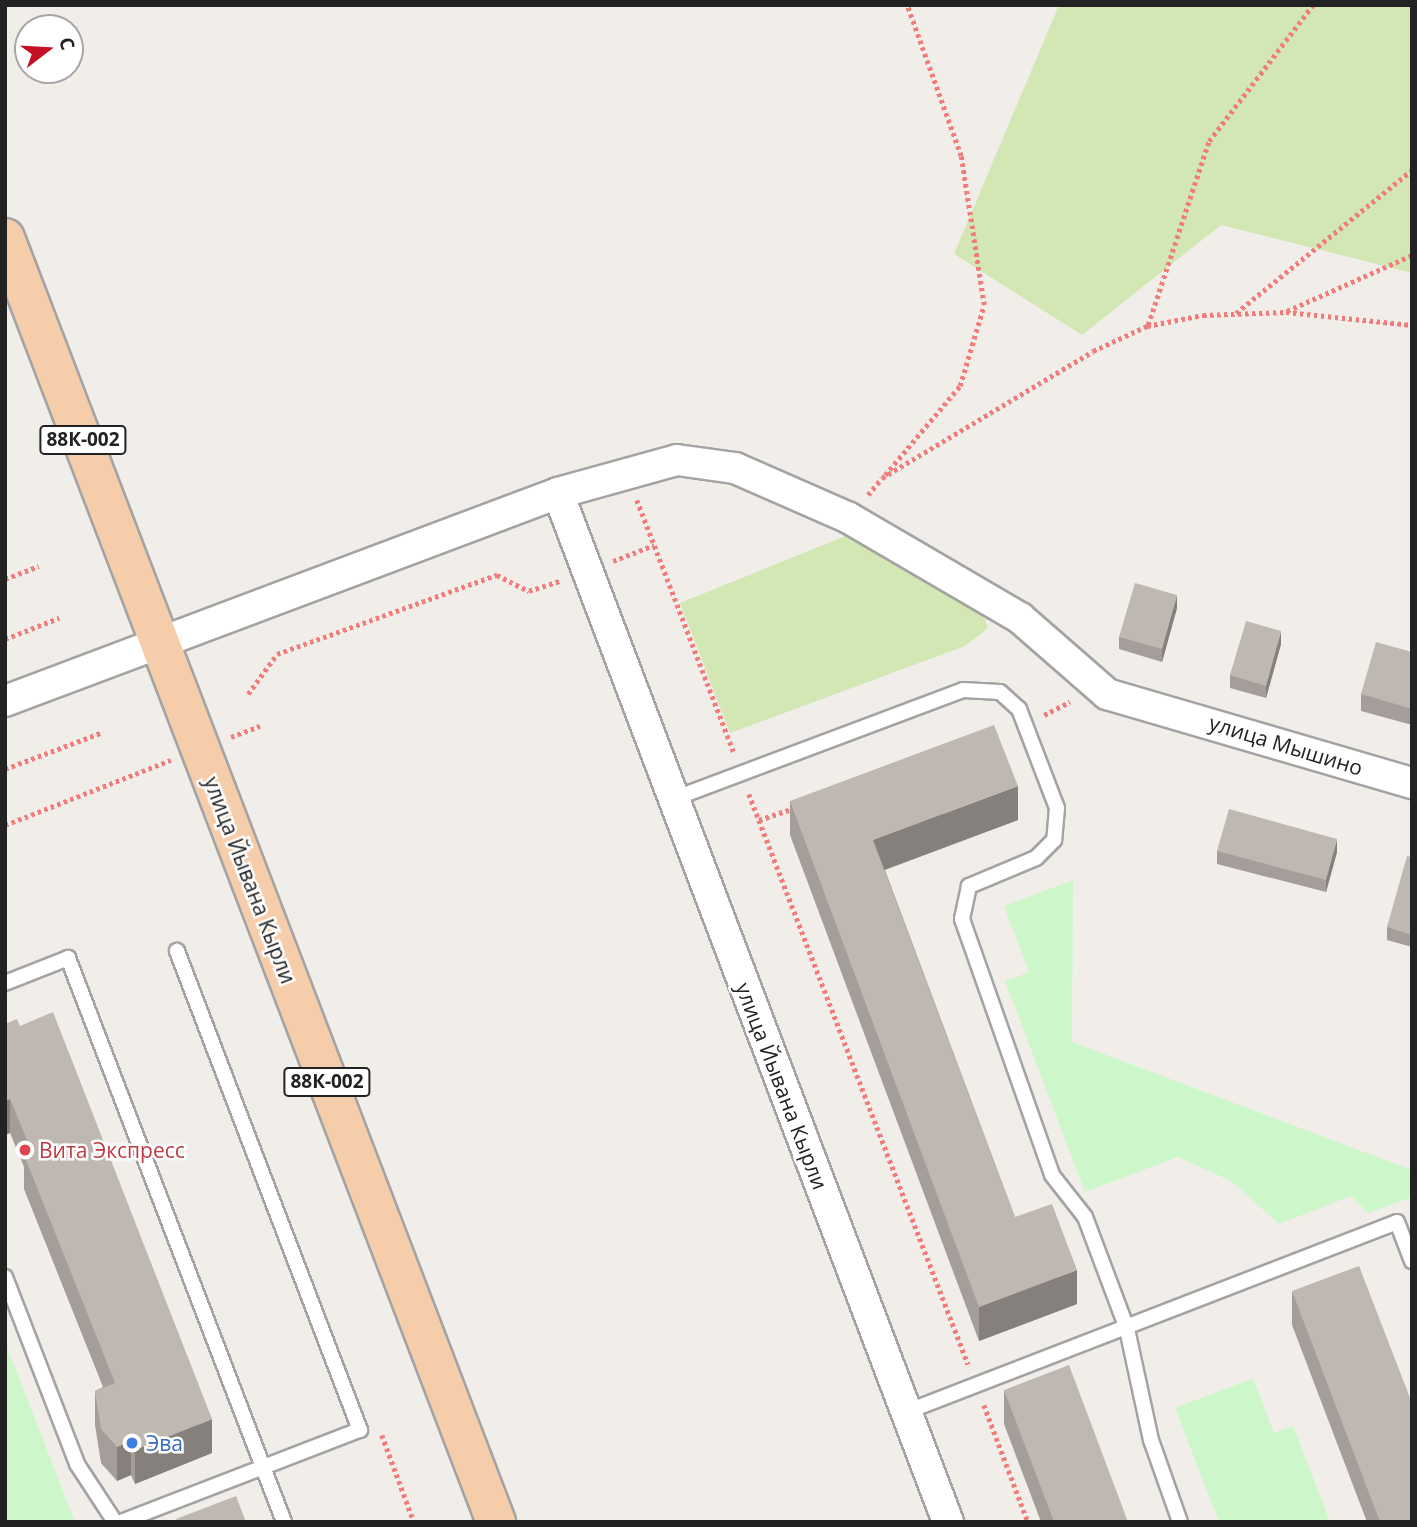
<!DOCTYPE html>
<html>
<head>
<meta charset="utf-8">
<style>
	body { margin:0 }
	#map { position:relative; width:1417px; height:1527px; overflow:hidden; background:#f1eeea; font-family:"Open Sans",sans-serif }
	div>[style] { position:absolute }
	.grass>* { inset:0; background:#d2e7b4 }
	.park>* { inset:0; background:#cdf6cb }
	.path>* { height:4.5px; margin-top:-2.25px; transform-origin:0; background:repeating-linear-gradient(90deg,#f07c7c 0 3.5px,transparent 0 7px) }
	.roads { filter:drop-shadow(2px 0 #a3a3a3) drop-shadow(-2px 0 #a3a3a3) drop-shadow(0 2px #a3a3a3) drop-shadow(0 -2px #a3a3a3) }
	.service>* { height:14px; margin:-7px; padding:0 7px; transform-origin:7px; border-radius:7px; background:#fff }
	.minor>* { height:30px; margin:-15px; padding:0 15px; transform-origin:15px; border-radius:15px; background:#fff }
	.primary>* { height:38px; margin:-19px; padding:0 19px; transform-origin:19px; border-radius:19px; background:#f6cdaa }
	.wall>* { inset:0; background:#a49d99 }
	.shaded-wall>* { inset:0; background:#86807d }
	.building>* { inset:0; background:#bfb7b2 }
	.dots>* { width:19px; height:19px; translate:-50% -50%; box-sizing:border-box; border:4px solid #fff; border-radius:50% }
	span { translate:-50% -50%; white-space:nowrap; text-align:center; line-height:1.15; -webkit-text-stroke:5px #fff; paint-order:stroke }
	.shield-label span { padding:2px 5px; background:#fff; border:2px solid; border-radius:5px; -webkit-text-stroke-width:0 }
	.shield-label { font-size:19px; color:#222; font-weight:700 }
	.street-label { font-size:21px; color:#222 }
	.health-label { font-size:21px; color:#be3a42 }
	.left { translate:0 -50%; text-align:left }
	.shop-label { font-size:21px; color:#366cbe }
	.frame { position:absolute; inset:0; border:7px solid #222; pointer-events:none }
	.north { position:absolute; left:14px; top:14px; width:70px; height:70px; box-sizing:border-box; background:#fff; border:2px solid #a7a7a7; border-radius:50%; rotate:73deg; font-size:19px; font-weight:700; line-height:28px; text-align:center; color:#222 }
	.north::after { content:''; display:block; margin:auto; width:24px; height:32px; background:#c41023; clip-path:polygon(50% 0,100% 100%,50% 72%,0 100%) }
</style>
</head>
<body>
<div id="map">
	<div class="grass">
		<div style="clip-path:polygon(1059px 5px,1412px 5px,1412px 273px,1221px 225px,1082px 335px,954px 254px)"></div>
		<div style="clip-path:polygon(850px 534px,982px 612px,988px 628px,965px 646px,730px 733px,680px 603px)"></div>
	</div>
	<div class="park">
		<div style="clip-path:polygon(1073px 880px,1072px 1042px,1412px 1170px,1412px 1197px,1368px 1213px,1351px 1196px,1279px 1224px,1231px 1181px,1178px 1157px,1085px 1192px,1005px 981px,1029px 972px,1004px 906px)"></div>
		<div style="clip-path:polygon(5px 1342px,75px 1522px,5px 1522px)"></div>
		<div style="clip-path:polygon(1253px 1378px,1274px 1433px,1293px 1426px,1330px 1522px,1219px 1522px,1175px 1408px)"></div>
	</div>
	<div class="path">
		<div style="left:1287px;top:311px;width:137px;rotate:-24.1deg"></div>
		<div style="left:1236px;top:313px;width:227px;rotate:-39.1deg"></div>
		<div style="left:1148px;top:325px;width:194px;rotate:-71.7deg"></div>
		<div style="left:1209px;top:141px;width:171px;rotate:-52.6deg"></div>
		<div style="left:885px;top:475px;width:116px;rotate:-49.9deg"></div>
		<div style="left:960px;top:386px;width:84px;rotate:-73.5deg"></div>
		<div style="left:984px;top:305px;width:151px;rotate:-98.8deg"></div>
		<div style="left:961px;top:156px;width:160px;rotate:-109.7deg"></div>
		<div style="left:868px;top:495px;width:22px;rotate:-51deg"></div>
		<div style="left:882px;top:478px;width:246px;rotate:-31deg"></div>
		<div style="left:1093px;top:351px;width:60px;rotate:-24.8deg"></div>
		<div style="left:1147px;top:326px;width:57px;rotate:-11.1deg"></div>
		<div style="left:1203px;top:315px;width:83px;rotate:-2.1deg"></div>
		<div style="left:1286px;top:312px;width:127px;rotate:5.9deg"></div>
		<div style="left:637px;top:500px;width:271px;rotate:69deg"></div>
		<div style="left:613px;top:561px;width:44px;rotate:-21.3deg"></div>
		<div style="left:5px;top:579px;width:36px;rotate:-21deg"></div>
		<div style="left:5px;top:639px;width:58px;rotate:-21.3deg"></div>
		<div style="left:248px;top:694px;width:49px;rotate:-54.1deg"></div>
		<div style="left:277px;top:654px;width:234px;rotate:-19.8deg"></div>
		<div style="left:497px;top:575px;width:36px;rotate:27deg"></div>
		<div style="left:529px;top:591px;width:35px;rotate:-18deg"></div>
		<div style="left:1044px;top:715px;width:29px;rotate:-27deg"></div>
		<div style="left:231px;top:737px;width:31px;rotate:-21deg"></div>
		<div style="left:5px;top:769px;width:105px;rotate:-20.7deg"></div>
		<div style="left:749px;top:794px;width:611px;rotate:68.98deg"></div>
		<div style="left:759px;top:820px;width:36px;rotate:-19deg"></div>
		<div style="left:5px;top:825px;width:178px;rotate:-21.4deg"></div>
		<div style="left:984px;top:1405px;width:125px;rotate:69.4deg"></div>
		<div style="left:382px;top:1435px;width:93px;rotate:69.8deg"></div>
	</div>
	<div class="roads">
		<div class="service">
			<div style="left:673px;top:799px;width:310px;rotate:-20.6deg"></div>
			<div style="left:963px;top:690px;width:37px;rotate:3deg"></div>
			<div style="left:1000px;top:692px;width:25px;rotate:42deg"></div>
			<div style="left:1019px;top:709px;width:106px;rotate:69deg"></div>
			<div style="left:1057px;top:808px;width:32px;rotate:95deg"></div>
			<div style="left:1054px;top:840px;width:25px;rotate:135deg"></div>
			<div style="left:1036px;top:858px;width:73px;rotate:157.3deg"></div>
			<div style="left:969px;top:886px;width:34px;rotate:102deg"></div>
			<div style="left:962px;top:919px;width:271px;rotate:70.6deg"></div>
			<div style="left:1052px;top:1175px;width:53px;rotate:51.8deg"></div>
			<div style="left:1085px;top:1217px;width:120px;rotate:69.4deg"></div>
			<div style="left:1127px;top:1329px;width:114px;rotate:77.8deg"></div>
			<div style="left:1151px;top:1440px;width:87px;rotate:70.5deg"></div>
			<div style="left:5px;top:983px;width:68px;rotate:-21.6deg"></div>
			<div style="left:68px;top:958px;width:604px;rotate:69.04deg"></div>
			<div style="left:5px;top:1277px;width:200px;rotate:68.9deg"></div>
			<div style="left:77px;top:1464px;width:69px;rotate:56.8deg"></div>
			<div style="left:906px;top:1412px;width:526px;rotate:-21.15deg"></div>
			<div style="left:1397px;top:1222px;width:42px;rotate:69deg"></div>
			<div style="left:121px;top:1522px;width:256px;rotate:-21.1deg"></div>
			<div style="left:360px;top:1430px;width:513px;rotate:-110.91deg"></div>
		</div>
		<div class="minor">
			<div style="left:558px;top:493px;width:1100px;rotate:69.24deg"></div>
			<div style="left:5px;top:701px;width:591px;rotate:-20.61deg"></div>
			<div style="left:558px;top:493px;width:123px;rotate:-15.5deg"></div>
			<div style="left:677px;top:460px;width:59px;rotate:7.9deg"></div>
			<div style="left:735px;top:468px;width:124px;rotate:23.7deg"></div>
			<div style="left:849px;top:518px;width:198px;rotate:30.3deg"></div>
			<div style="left:1020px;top:618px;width:116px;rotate:41.1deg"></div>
			<div style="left:1107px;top:694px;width:318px;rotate:16.3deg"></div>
		</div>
		<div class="primary">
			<div style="left:5px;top:238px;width:1375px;rotate:69.07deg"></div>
		</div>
	</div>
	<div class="wall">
		<div style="clip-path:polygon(1177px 608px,1162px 662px,1119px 649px,1119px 637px)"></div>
		<div style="clip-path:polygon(1281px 644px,1266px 698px,1230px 688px,1230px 675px)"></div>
		<div style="clip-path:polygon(1412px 652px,1412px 725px,1361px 711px,1361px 694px)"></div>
		<div style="clip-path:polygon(790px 801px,1018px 820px,885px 870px,1015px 1217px,1077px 1304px,979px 1341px,790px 835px)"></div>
		<div style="clip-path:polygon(1217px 851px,1337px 852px,1326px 892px,1217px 864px)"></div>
		<div style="clip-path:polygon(1412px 857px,1412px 947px,1387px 940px,1387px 927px)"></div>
		<div style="clip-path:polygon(5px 1024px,212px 1453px,135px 1484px,131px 1475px,117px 1481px,101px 1463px,95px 1425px,95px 1391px,103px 1387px,24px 1189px,24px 1167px,10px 1133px)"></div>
		<div style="clip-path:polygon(1292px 1291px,1412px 1522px,1367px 1522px,1292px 1325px)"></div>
		<div style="clip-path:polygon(1004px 1390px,1128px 1522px,1041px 1522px,1004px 1424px)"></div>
	</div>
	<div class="shaded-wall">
		<div style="clip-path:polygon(1177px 595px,1177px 608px,1162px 662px,1162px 649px)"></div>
		<div style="clip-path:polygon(1281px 631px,1281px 644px,1266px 698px,1266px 686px)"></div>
		<div style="clip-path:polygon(1018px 786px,1018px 820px,873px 874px,873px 840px)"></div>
		<div style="clip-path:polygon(1337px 839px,1337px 852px,1326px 892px,1326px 880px)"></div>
		<div style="clip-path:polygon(10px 1099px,10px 1133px,5px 1135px,5px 1101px)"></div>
		<div style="clip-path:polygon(1077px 1270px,1077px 1304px,979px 1341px,979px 1307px)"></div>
		<div style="clip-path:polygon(212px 1419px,212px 1453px,135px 1484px,135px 1450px)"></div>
		<div style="clip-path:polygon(131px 1441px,131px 1475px,117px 1481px,117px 1447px)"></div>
	</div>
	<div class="building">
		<div style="clip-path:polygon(1135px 583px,1177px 595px,1162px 649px,1119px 637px)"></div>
		<div style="clip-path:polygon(1246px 621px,1281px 631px,1266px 686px,1230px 675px)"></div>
		<div style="clip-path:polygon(1376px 642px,1412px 652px,1412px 709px,1361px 694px)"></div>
		<div style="clip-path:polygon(994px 725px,1018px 786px,873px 840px,1015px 1217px,1052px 1204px,1077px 1270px,979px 1307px,790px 801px)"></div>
		<div style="clip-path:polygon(1229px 809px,1337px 839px,1326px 880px,1217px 851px)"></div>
		<div style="clip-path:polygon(1407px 856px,1412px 857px,1412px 935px,1387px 927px)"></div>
		<div style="clip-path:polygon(53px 1012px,212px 1419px,135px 1450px,131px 1441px,117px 1447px,101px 1429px,95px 1391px,115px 1383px,24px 1155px,32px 1152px,10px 1099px,5px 1101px,5px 1024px,17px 1019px,20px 1026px)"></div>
		<div style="clip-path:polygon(1359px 1266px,1412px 1403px,1412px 1522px,1380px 1522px,1292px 1291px)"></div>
		<div style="clip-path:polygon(1069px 1365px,1128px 1522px,1054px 1522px,1004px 1390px)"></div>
		<div style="clip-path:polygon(236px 1496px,246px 1522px,178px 1522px,176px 1519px)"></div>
	</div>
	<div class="dots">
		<div style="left:25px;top:1150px;background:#e0444e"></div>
		<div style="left:132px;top:1443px;background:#3f7fe0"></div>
	</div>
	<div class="shield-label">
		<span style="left:83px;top:440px">88К-002</span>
		<span style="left:327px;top:1082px">88К-002</span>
	</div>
	<div class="street-label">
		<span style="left:1286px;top:745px;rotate:17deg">улица Мышино</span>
		<span style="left:250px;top:880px;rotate:69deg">улица Йывана Кырли</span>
		<span style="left:782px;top:1086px;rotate:69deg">улица Йывана Кырли</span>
	</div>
	<div class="health-label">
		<span class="left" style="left:39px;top:1150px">Вита Экспресс</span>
	</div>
	<div class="shop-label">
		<span class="left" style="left:146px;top:1443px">Эва</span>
	</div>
	<div class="frame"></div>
	<div class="north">С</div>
</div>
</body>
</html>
